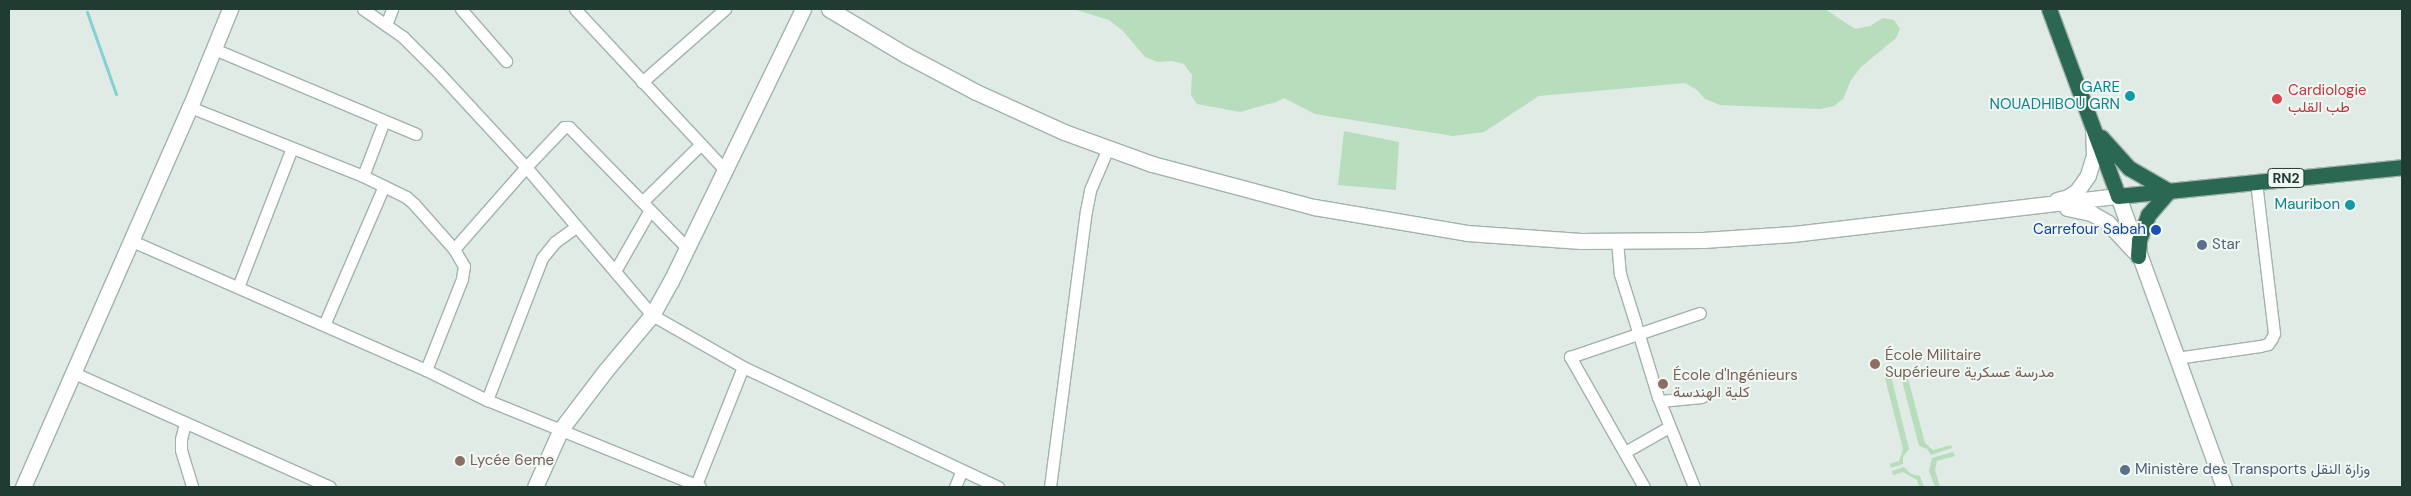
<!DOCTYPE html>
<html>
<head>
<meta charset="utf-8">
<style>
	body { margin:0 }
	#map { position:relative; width:2411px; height:496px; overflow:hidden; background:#dfebe4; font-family:"DM Sans",Vazirmatn,sans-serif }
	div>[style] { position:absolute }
	.green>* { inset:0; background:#b7ddbd }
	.stream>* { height:3px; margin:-1.5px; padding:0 1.5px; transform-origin:1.5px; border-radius:1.5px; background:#86cfd2 }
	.roads { filter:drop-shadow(1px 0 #a2b3ab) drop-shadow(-1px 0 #a2b3ab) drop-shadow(0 1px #a2b3ab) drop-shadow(0 -1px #a2b3ab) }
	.street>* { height:11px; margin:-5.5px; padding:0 5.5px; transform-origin:5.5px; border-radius:5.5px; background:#fff }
	.secondary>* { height:15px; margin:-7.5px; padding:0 7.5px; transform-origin:7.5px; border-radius:7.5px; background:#fff }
	.highway>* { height:15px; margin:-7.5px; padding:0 7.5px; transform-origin:7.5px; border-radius:7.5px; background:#2b6854 }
	.dots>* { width:14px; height:14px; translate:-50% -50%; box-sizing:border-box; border:2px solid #f0f8f3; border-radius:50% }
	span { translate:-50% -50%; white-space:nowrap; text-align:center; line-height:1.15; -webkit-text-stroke:4px #f0f8f3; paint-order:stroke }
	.shield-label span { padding:1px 4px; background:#f0f8f3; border:1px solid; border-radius:4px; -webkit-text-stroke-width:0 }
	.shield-label { font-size:14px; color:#203b31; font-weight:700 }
	.culture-label { font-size:15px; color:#0d838f }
	.right { translate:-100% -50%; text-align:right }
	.health-label { font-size:15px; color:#be3a42 }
	.left { translate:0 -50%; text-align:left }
	.transit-label { font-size:15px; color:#164399 }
	.service-label { font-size:15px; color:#4e5e75 }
	.education-label { font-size:15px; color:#785e54 }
	.frame { position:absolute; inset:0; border:10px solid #203b31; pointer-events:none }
</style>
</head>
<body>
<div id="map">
	<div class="green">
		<div style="clip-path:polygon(1073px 9px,1825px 9px,1855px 29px,1870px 26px,1883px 18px,1894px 20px,1900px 29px,1896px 38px,1861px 67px,1851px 80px,1843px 99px,1834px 106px,1820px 109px,1720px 105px,1705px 99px,1697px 90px,1685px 83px,1539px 96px,1484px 132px,1453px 136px,1315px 114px,1284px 98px,1276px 102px,1240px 112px,1197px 104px,1191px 95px,1192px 75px,1184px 64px,1172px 61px,1158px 62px,1145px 57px,1123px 31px,1109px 20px)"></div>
		<div style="clip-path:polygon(1344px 131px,1399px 142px,1396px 190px,1338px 185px)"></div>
		<div style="clip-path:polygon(1906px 371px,1925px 443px,1933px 450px,1951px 445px,1952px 448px,1931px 455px,1927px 449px,1919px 446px,1900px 373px)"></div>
		<div style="clip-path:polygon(1891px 376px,1909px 449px,1903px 457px,1903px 464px,1891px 468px,1890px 464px,1899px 461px,1903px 449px,1885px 378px)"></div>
		<div style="clip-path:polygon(1953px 452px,1955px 456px,1937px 461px,1935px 470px,1940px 487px,1935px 487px,1929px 471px,1932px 458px)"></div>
		<div style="clip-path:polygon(1904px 467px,1911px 474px,1920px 476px,1924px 487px,1919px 487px,1917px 480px,1903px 472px,1893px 475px,1892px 471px)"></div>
	</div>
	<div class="stream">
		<div style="left:87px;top:12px;width:87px;rotate:70.5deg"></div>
	</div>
	<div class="roads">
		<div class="street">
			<div style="left:363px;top:9px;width:49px;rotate:35deg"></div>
			<div style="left:403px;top:37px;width:49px;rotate:45deg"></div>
			<div style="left:438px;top:72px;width:129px;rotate:47.2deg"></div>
			<div style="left:526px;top:167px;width:194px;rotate:49.6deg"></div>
			<div style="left:652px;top:315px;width:105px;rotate:29.7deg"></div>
			<div style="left:743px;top:367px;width:282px;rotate:25.2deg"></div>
			<div style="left:461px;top:9px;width:69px;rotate:49.1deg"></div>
			<div style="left:575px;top:9px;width:220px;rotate:47deg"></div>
			<div style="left:386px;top:25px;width:17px;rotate:-69deg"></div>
			<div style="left:214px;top:49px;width:219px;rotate:22.8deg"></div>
			<div style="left:642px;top:82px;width:111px;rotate:-41.3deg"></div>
			<div style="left:190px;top:107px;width:186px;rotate:21.7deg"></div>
			<div style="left:363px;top:176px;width:48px;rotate:26deg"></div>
			<div style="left:406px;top:197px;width:11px;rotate:41deg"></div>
			<div style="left:414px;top:204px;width:60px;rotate:48.4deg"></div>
			<div style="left:454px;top:249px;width:20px;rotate:60deg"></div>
			<div style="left:464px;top:266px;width:13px;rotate:99deg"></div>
			<div style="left:462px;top:279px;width:98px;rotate:111.6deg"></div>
			<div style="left:363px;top:176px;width:59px;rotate:-69.1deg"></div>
			<div style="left:643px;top:201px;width:81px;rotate:-44.5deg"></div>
			<div style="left:132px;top:241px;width:321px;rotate:23.7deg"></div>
			<div style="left:426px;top:370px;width:68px;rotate:26.2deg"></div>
			<div style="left:487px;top:400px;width:226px;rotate:22.1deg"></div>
			<div style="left:696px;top:485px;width:2px;rotate:117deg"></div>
			<div style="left:1617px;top:241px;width:33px;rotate:85deg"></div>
			<div style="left:1620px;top:274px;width:50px;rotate:72.6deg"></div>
			<div style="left:1635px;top:322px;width:78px;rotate:73deg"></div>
			<div style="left:1658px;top:397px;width:97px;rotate:68.2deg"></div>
			<div style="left:454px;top:249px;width:109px;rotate:-48.7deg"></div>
			<div style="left:526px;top:167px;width:55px;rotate:-46.5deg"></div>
			<div style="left:564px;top:127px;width:5px"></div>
			<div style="left:569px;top:127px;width:169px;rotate:45.7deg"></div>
			<div style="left:615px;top:271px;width:70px;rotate:-60.2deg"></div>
			<div style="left:238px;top:287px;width:149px;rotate:-68.8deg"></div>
			<div style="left:324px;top:325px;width:151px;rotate:-66.7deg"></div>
			<div style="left:2176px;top:358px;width:85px;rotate:-8.1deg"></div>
			<div style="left:2260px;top:346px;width:8px;rotate:-14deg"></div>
			<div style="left:2268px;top:344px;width:7px;rotate:-56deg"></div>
			<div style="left:2272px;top:338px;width:5px;rotate:-68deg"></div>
			<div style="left:2274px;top:333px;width:152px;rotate:-96.8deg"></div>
			<div style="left:74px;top:373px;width:280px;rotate:24deg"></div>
			<div style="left:487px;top:400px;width:152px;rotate:-68.8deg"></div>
			<div style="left:542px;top:258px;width:21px;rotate:-51deg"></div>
			<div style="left:555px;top:242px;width:26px;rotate:-36deg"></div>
			<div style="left:1660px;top:401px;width:42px;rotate:-5.4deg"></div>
			<div style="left:185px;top:423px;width:16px;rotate:104deg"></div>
			<div style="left:181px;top:439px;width:11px;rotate:90deg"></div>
			<div style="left:181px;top:450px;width:39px;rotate:73deg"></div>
			<div style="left:1625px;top:452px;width:51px;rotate:-29.6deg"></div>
			<div style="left:700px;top:487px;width:4px;rotate:-153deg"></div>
			<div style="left:696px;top:485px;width:127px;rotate:-68.3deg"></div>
			<div style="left:955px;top:487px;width:18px;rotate:-68deg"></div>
			<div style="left:1050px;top:487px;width:278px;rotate:-82.6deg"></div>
			<div style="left:1086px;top:211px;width:21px;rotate:-79deg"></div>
			<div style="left:1090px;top:190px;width:46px;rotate:-66.8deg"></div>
			<div style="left:1644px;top:487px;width:150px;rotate:-119.6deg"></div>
			<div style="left:1570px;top:357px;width:137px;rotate:-18.7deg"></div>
		</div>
		<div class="secondary">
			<div style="left:829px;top:9px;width:90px;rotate:30.9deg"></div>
			<div style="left:906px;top:55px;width:79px;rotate:27.9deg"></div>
			<div style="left:976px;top:92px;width:97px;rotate:24.4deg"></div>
			<div style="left:1064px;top:132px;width:94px;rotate:20deg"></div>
			<div style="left:1152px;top:164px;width:168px;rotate:14.9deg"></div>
			<div style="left:1314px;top:207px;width:155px;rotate:9.6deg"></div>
			<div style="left:1467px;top:233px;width:114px;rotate:4deg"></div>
			<div style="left:1581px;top:241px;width:122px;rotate:-0.5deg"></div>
			<div style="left:1703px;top:240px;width:90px;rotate:-3.8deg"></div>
			<div style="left:1793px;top:234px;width:327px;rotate:-6.7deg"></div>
			<div style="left:2118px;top:196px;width:310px;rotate:70deg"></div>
			<div style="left:2057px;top:200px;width:11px;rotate:-15deg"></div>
			<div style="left:2068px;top:197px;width:11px;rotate:-34deg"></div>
			<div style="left:2077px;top:191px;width:19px;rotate:-55deg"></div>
			<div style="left:2088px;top:175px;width:21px;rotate:-73deg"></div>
			<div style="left:2094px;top:155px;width:24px;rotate:-92deg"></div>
			<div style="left:2067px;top:208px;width:25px;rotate:12deg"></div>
			<div style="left:2091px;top:213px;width:20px;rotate:30deg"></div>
			<div style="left:2108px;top:223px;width:38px;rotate:47deg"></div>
			<div style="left:23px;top:487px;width:415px;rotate:-66.3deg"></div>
			<div style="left:190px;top:107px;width:106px;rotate:-67.8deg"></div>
			<div style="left:535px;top:487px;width:64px;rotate:-65.9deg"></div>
			<div style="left:561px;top:429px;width:74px;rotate:-52.7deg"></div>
			<div style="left:606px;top:370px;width:72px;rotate:-50.1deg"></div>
			<div style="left:652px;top:315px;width:39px;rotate:-61deg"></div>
			<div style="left:671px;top:281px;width:302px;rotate:-64.1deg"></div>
		</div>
		<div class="highway">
			<div style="left:2049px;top:9px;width:199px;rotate:69.7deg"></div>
			<div style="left:2118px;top:196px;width:285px;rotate:-5.8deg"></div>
			<div style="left:2101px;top:137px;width:42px;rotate:47.9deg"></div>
			<div style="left:2129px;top:168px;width:46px;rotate:29.9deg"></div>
			<div style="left:2138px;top:256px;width:16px;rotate:-86deg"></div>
			<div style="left:2139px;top:240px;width:27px;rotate:-70deg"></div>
			<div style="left:2148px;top:215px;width:32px;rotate:-49deg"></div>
		</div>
	</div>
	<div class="dots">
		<div style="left:2130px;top:96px;background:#0f9aa8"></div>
		<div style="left:2277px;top:99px;background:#e0444e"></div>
		<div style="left:2350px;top:205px;background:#0f9aa8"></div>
		<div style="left:2156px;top:230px;background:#1a4fb4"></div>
		<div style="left:2202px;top:245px;background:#5c6f8a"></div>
		<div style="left:1875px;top:364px;background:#8d6e63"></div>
		<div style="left:1663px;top:384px;background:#8d6e63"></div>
		<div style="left:460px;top:461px;background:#8d6e63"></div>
		<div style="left:2125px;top:470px;background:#5c6f8a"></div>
	</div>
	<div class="shield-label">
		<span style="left:2286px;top:178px">RN2</span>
	</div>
	<div class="culture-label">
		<span class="right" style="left:2120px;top:96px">GARE<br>NOUADHIBOU GRN</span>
		<span class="right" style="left:2340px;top:205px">Mauribon</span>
	</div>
	<div class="health-label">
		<span class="left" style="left:2288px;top:99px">Cardiologie<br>طب القلب</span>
	</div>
	<div class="transit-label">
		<span class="right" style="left:2146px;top:230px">Carrefour Sabah</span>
	</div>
	<div class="service-label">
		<span class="left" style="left:2212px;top:245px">Star</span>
		<span class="left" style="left:2135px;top:470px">Ministère des Transports وزارة النقل</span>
	</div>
	<div class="education-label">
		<span class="left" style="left:1885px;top:364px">École Militaire<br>Supérieure مدرسة عسكرية</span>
		<span class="left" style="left:1673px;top:384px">École d'Ingénieurs<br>كلية الهندسة</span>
		<span class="left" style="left:470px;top:461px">Lycée 6eme</span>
	</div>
	<div class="frame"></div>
</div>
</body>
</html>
